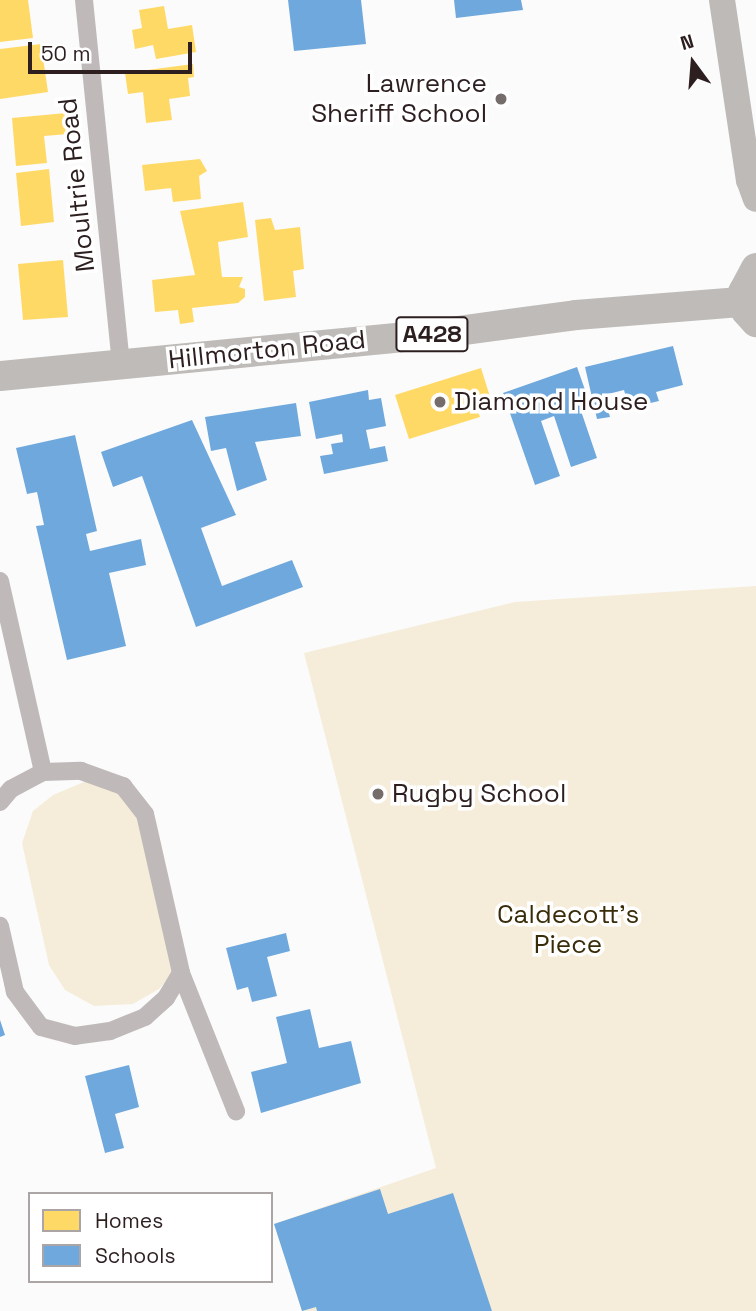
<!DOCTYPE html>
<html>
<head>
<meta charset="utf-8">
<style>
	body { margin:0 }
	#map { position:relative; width:756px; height:1311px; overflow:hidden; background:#fbfbfb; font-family:"Space Grotesk",sans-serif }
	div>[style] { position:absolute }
	.green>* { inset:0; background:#f5edd9 }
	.homes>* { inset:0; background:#ffd966 }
	.schools>* { inset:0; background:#6fa8dc }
	.minor>* { height:18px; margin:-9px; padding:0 9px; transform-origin:9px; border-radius:9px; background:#bfbab9 }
	.secondary>* { height:26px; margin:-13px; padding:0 13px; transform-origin:13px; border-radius:13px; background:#bebab8 }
	.trunk>* { height:30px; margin:-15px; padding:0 15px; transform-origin:15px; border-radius:15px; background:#bebbb8 }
	.dots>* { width:19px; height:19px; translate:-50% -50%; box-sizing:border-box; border:4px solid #fff; border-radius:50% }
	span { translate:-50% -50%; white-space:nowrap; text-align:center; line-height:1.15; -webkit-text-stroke:7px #fff; paint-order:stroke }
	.shield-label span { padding:2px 5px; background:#fff; border:2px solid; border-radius:5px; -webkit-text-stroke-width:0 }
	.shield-label { font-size:24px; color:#2d1f1f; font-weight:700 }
	.poi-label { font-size:26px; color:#2d1f1f }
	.right { translate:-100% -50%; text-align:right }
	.left { translate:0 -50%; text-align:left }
	.street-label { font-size:26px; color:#2d1f1f }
	.park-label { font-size:26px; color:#392c08 }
	.legend { position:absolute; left:28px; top:1192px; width:245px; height:91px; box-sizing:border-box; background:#fff; border:2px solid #aba5a5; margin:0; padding:9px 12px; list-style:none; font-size:21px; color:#2d1f1f }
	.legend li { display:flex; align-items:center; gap:14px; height:35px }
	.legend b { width:35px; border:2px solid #aba5a5 }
	.north { position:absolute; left:658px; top:28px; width:70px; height:70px; -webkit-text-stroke:5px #fff; paint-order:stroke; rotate:344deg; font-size:19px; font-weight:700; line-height:28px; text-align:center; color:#2d1f1f }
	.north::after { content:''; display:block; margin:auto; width:24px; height:32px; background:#2d1f1f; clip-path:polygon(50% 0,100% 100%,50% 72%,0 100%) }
	.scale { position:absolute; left:28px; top:42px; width:164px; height:32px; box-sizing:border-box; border:4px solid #2d1f1f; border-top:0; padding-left:9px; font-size:21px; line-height:24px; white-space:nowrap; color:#2d1f1f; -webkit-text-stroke:5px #fff; paint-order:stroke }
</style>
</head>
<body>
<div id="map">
	<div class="green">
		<div style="clip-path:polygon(756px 586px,756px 1311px,302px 1311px,274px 1224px,436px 1168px,304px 653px,515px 602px)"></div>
		<div style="clip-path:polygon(84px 782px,112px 782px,137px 792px,156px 820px,182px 940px,177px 969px,159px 989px,133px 1004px,94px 1006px,65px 990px,49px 965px,22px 843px,33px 811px,53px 795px)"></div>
	</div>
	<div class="homes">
		<div style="clip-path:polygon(0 0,28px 0,33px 38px,0 42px)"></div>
		<div style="clip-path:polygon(164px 6px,168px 29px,192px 25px,196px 52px,156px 59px,153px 45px,135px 49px,132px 30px,142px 28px,139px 10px)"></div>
		<div style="clip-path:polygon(41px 44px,48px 92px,0 99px,0 49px)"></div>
		<div style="clip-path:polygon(193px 64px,194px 77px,188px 78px,190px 96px,169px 99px,172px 120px,146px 123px,143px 92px,128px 94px,125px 73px)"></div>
		<div style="clip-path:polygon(66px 113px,68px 134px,44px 136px,47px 163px,16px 166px,12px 118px)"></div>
		<div style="clip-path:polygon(200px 159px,207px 171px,199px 176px,201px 199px,173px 202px,171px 188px,145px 191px,142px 165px)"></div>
		<div style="clip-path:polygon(49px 169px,54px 222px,21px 226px,16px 173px)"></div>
		<div style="clip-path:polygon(243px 202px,248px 237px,218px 242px,222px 277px,243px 277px,239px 287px,245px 289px,245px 297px,238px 303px,192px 308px,194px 322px,180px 324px,178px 310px,155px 312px,152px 280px,195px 275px,180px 211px)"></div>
		<div style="clip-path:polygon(271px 218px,275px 230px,300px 227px,304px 269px,293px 271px,296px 297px,264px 301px,255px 220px)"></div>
		<div style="clip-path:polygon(63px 260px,68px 317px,23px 320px,18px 264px)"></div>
		<div style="clip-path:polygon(481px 368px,491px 400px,476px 405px,480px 417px,409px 439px,395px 395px)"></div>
	</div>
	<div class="schools">
		<div style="clip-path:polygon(288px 0,361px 0,366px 44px,294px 51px)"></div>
		<div style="clip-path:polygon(454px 0,521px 0,523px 10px,456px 18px)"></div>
		<div style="clip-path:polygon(673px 346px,683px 385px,656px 392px,659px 401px,629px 408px,624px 390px,604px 395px,610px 417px,597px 419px,585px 367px)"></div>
		<div style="clip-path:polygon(577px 367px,591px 407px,581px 411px,597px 458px,571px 467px,554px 416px,541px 421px,560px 476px,535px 485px,503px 393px)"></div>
		<div style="clip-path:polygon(368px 390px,369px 400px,381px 398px,386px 426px,366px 430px,370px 449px,385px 446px,388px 461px,324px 474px,320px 456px,333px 454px,331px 444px,343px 442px,342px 434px,316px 439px,309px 402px)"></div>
		<div style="clip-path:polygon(296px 403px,301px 436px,255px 442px,267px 480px,237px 491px,226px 448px,211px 451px,205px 417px)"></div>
		<div style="clip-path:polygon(192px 420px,236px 515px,201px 528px,222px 586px,292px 560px,303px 587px,196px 627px,142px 476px,113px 487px,101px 452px)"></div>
		<div style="clip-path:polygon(75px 435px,97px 531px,86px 534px,90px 551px,141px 539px,146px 565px,109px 573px,126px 646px,67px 660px,36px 526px,44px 525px,37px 492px,27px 494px,16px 448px)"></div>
		<div style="clip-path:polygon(286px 933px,290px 951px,267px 957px,277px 996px,252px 1002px,248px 987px,237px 990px,226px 948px)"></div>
		<div style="clip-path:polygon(310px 1009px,319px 1048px,351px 1041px,361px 1083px,261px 1113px,251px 1072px,287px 1063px,276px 1017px)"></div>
		<div style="clip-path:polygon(0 1020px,5px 1035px,0 1037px)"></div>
		<div style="clip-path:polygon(129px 1065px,139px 1107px,115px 1114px,124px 1148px,105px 1153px,85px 1076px)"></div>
		<div style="clip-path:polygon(380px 1189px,388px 1214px,453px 1193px,492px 1311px,317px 1311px,316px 1307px,302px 1311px,274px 1224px)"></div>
	</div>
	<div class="minor">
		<div style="left:84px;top:0;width:366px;rotate:84.2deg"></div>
		<div style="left:0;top:581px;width:196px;rotate:77.3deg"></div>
		<div style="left:0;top:802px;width:17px;rotate:-50deg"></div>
		<div style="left:11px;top:789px;width:36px;rotate:-28deg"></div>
		<div style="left:43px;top:772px;width:38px;rotate:-2deg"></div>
		<div style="left:81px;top:771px;width:45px;rotate:19.7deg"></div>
		<div style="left:123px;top:786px;width:36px;rotate:52deg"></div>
		<div style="left:145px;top:814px;width:163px;rotate:77.2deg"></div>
		<div style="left:181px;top:973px;width:29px;rotate:121deg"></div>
		<div style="left:166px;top:998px;width:28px;rotate:138deg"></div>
		<div style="left:145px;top:1017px;width:38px;rotate:158deg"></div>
		<div style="left:110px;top:1031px;width:35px;rotate:172deg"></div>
		<div style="left:75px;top:1036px;width:35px;rotate:-165deg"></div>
		<div style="left:41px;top:1027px;width:44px;rotate:-126.6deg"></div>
		<div style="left:15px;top:992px;width:68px;rotate:-102.8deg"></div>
		<div style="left:181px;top:973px;width:149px;rotate:68.3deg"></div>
	</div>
	<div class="secondary">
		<div style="left:722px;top:0;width:182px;rotate:81.5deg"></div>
		<div style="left:749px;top:180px;width:20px;rotate:70deg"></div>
	</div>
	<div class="trunk">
		<div style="left:756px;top:268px;width:27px;rotate:118deg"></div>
		<div style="left:743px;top:292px;width:19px;rotate:81deg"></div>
		<div style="left:746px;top:311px;width:15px;rotate:48deg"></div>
		<div style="left:0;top:376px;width:445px;rotate:-5.5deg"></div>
		<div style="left:443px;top:333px;width:134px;rotate:-7.7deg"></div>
		<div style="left:576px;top:315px;width:168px;rotate:-4.5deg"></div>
	</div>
	<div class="dots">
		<div style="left:501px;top:99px;background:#756c6c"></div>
		<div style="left:440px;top:402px;background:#756c6c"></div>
		<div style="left:378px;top:794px;background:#756c6c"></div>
	</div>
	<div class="shield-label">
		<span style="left:432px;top:334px">A428</span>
	</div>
	<div class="poi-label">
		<span class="right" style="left:487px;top:99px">Lawrence<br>Sheriff School</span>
		<span class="left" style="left:454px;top:402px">Diamond House</span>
		<span class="left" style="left:392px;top:794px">Rugby School</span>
	</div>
	<div class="street-label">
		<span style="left:77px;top:185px;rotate:-96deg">Moultrie Road</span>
		<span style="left:267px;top:350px;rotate:-6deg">Hillmorton Road</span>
	</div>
	<div class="park-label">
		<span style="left:568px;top:930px">Caldecott's<br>Piece</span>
	</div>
	<ul class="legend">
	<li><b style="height:19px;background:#ffd966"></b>Homes</li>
	<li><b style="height:19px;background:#6fa8dc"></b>Schools</li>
	</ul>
	<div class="north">N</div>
	<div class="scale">50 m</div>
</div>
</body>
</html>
